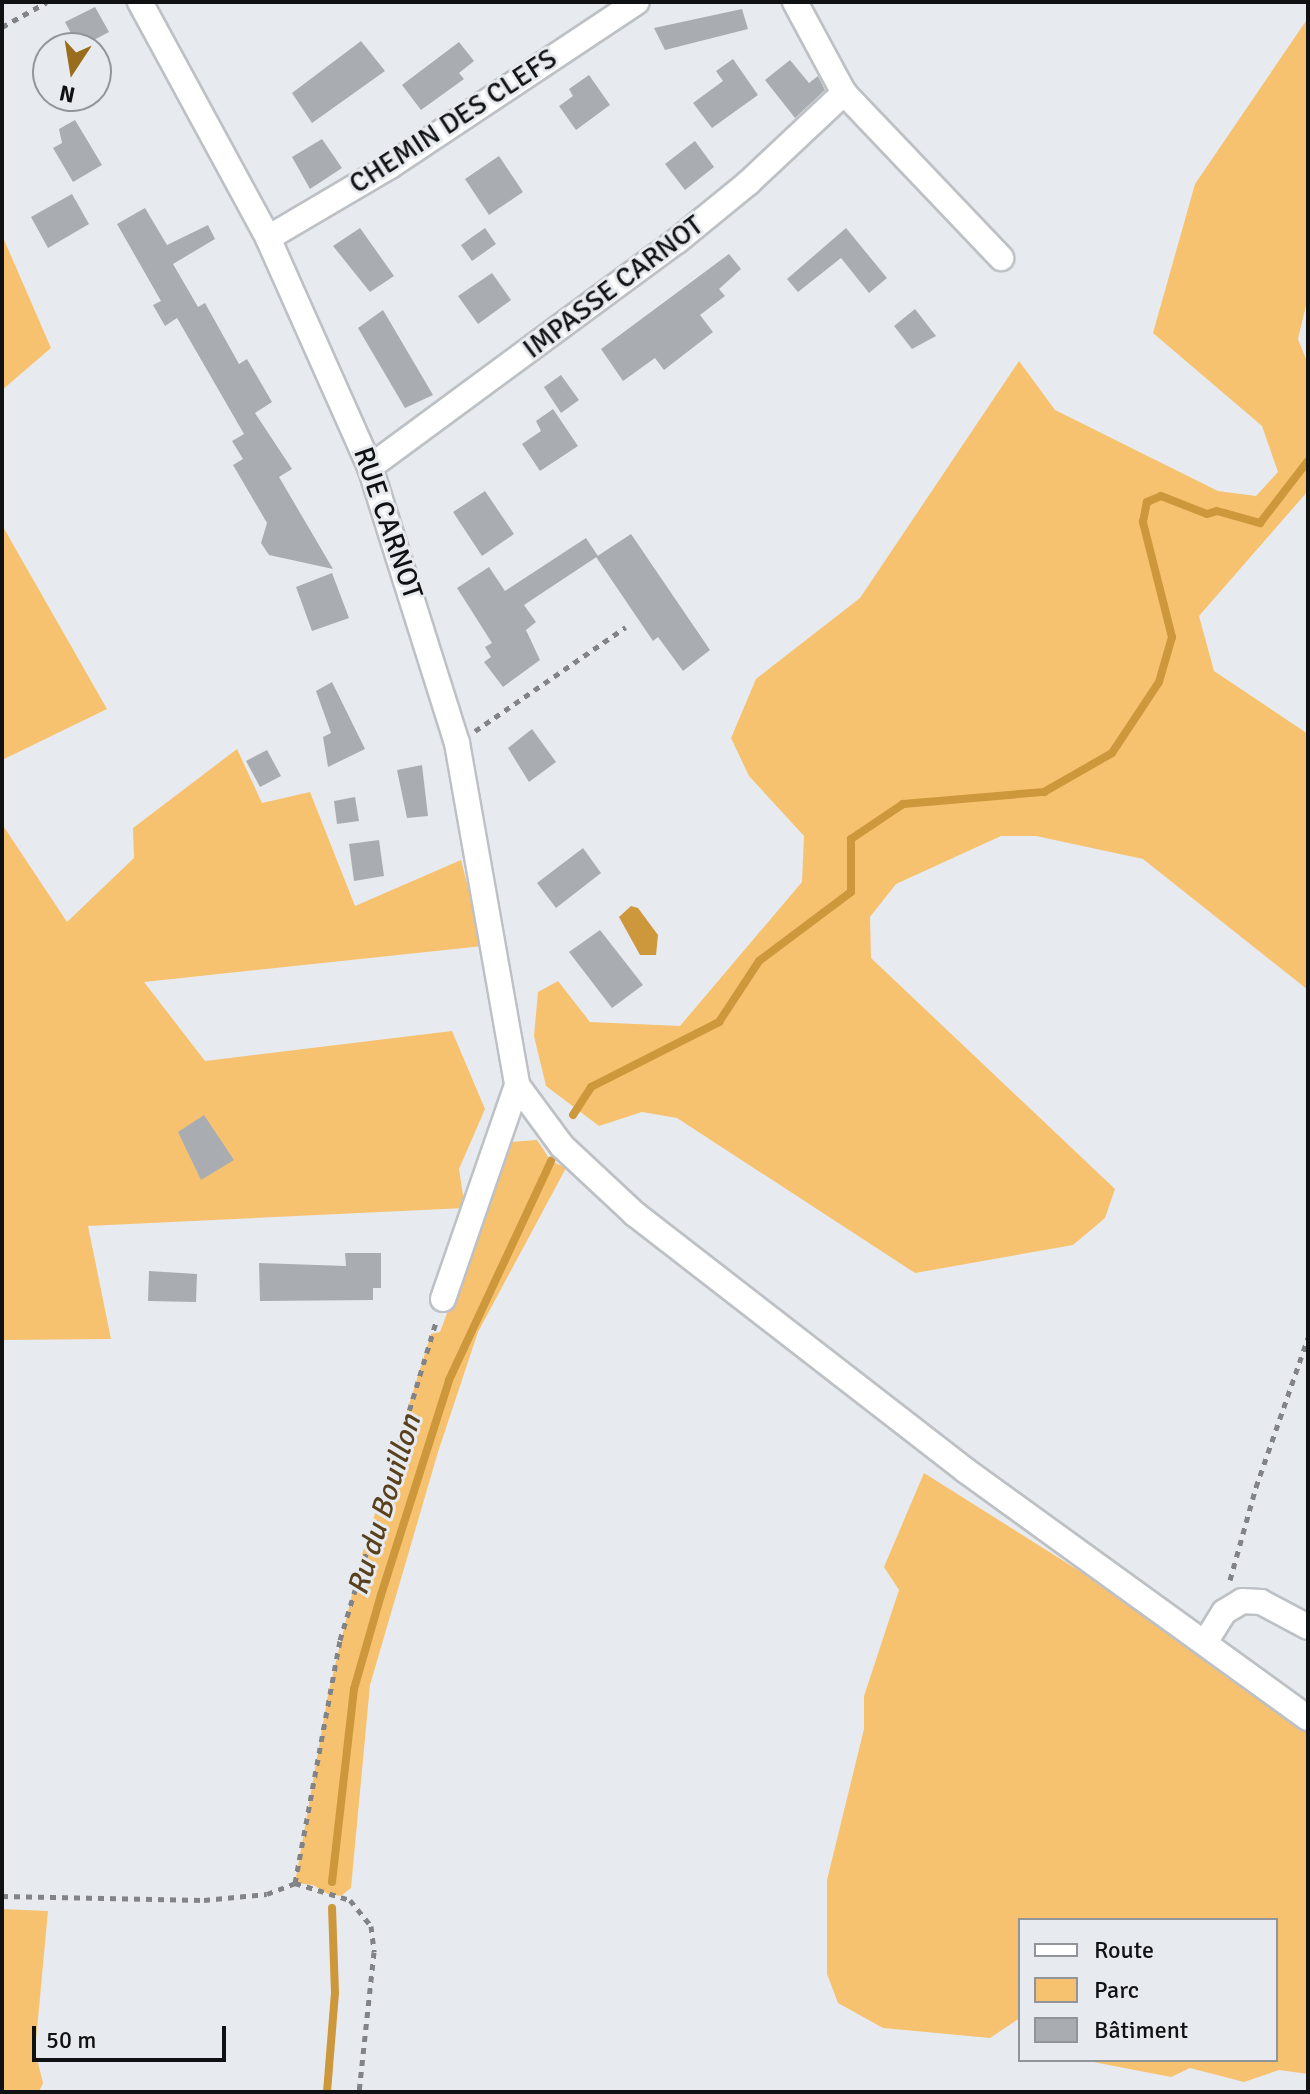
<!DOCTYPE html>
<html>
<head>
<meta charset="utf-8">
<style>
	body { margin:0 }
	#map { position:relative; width:1310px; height:2094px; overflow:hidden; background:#e7ebf0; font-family:Signika,sans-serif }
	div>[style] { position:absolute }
	.green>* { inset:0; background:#f6c270 }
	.water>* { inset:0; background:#cd973b }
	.stream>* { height:8px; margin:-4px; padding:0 4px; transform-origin:4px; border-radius:4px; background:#cd973b }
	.building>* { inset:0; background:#a9adb1 }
	.path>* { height:5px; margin-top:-2.5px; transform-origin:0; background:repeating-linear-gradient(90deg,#818387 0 6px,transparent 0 12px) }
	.roads { filter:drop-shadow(2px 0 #bdc1c5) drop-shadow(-2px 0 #bdc1c5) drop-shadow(0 2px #bdc1c5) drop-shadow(0 -2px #bdc1c5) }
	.minor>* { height:24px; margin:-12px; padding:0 12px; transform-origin:12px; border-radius:12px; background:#fff }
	span { translate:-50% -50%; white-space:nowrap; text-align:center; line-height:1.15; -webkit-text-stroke:6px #e7ebf0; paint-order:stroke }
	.street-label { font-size:28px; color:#101113 }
	.water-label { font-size:30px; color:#58411c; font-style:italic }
	.frame { position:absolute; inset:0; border:4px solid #101113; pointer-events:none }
	.legend { position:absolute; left:1018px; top:1918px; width:260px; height:144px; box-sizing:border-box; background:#e7ebf0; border:2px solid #919498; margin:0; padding:10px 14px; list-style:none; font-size:24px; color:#101113 }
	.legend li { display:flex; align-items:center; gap:16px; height:40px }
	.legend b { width:40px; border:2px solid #919498 }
	.north { position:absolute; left:32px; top:32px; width:80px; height:80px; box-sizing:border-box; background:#e7ebf0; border:2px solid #919498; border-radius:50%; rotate:192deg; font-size:22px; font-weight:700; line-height:32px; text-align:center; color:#101113 }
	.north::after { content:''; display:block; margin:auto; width:28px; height:36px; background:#996d1b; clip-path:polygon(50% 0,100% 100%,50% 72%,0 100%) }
	.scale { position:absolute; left:32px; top:2026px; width:194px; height:36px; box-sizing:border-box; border:4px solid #101113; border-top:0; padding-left:10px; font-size:24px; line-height:28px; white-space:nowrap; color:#101113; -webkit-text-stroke:6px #e7ebf0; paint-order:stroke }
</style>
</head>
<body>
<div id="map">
	<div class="green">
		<div style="clip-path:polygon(1308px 18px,1308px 297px,1298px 339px,1308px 364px,1308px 491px,1199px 616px,1214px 671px,1308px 734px,1308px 990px,1143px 859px,1036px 836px,1001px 836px,896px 884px,870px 917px,871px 958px,1115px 1189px,1105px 1218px,1073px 1245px,915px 1273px,677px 1118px,642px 1112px,599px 1126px,546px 1086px,534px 1036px,538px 992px,558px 981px,590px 1022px,680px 1026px,802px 882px,804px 836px,749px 776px,731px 738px,756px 679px,860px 598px,1019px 361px,1055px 410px,1218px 491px,1256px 496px,1278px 472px,1262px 426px,1153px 333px,1195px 184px)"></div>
		<div style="clip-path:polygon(2px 235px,51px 348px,2px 390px)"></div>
		<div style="clip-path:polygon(2px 525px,107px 709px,2px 760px)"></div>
		<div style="clip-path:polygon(237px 749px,262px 803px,310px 792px,355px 906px,461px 860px,483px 946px,144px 982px,205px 1061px,452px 1031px,485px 1109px,459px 1169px,465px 1208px,88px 1226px,111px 1339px,2px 1340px,2px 824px,67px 922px,134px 858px,133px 828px)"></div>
		<div style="clip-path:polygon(537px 1140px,551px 1161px,566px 1168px,478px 1332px,438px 1452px,370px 1685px,351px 1888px,341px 1896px,328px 1894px,313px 1885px,295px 1883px,328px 1695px,360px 1561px,431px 1334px,440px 1332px,511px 1142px)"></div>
		<div style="clip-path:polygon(924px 1473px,1170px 1628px,1308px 1732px,1308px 2074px,1279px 2070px,1244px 2082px,1190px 2068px,1171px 2077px,1083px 2060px,1276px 2060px,1276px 1920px,1020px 1920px,1020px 2018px,990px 2038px,883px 2028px,838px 2003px,827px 1974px,827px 1880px,864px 1729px,864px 1696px,899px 1590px,884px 1567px)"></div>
		<div style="clip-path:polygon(2px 1909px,48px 1911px,35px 2051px,43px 2083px,39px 2092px,2px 2092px)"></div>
	</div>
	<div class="water">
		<div style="clip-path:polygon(631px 906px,638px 908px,658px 935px,656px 955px,640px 955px,619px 917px)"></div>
	</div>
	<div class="stream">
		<div style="left:573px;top:1115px;width:33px;rotate:-57deg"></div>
		<div style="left:591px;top:1087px;width:144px;rotate:-26.9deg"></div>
		<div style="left:719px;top:1022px;width:73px;rotate:-56.7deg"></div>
		<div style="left:759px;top:961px;width:115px;rotate:-36.9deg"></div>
		<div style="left:851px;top:892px;width:53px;rotate:-90deg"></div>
		<div style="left:851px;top:839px;width:63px;rotate:-33.9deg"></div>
		<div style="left:903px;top:804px;width:142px;rotate:-4.9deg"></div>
		<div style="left:1044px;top:792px;width:78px;rotate:-29.8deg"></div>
		<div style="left:1112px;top:753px;width:85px;rotate:-56.5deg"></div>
		<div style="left:1159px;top:682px;width:47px;rotate:-73.9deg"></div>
		<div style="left:1172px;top:637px;width:119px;rotate:-104.2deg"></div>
		<div style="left:1143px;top:522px;width:20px;rotate:-79deg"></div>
		<div style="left:1147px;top:502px;width:15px;rotate:-23deg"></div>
		<div style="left:1161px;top:496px;width:49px;rotate:21.4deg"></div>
		<div style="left:1207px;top:514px;width:10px;rotate:-17deg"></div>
		<div style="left:1217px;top:511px;width:45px;rotate:15.6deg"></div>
		<div style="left:1260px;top:523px;width:78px;rotate:-52.3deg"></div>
		<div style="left:332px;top:1882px;width:194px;rotate:-83.5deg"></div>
		<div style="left:354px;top:1689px;width:98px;rotate:-74deg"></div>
		<div style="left:381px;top:1595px;width:225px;rotate:-72.4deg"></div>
		<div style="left:449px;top:1380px;width:242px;rotate:-65deg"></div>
		<div style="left:327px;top:2092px;width:99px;rotate:-85.4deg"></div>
		<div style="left:335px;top:1993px;width:85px;rotate:-92deg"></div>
	</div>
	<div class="building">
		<div style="clip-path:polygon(95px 7px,109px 32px,79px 48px,65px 22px)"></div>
		<div style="clip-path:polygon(742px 9px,748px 29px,665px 50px,654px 28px)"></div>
		<div style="clip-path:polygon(361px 41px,385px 71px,312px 123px,292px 93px)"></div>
		<div style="clip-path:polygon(459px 42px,474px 61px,459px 73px,464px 79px,421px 110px,402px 85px)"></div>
		<div style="clip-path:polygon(733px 59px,758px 95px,712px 128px,693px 103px,723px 81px,716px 71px)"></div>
		<div style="clip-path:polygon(790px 60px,809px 83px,818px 76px,825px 90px,795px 118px,765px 80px)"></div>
		<div style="clip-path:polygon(589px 75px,610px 105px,576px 130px,559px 106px,573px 96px,569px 89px)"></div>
		<div style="clip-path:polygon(75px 120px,102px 165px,73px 182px,53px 148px,62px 143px,59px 129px)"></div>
		<div style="clip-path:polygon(322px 139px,342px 168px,310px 189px,292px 157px)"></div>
		<div style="clip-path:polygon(695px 141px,714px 167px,685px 190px,665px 164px)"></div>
		<div style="clip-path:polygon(499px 156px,523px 192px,489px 215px,465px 179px)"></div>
		<div style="clip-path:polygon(72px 194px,89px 224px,48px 248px,31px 217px)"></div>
		<div style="clip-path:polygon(145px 208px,167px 245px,208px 225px,215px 239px,173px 264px,198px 307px,205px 303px,239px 364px,247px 359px,272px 402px,255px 413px,292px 469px,279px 477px,333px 569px,269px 555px,261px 543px,267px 523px,233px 465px,243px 459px,232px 441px,244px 434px,177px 318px,165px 326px,153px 305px,161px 301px,117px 224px)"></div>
		<div style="clip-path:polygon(360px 228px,394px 276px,370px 292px,333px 246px)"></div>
		<div style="clip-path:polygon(485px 228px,496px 244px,472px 261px,461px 245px)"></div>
		<div style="clip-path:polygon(846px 228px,887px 278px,869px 293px,841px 258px,798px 292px,787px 279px)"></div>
		<div style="clip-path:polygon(729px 254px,741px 269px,719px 289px,725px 296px,700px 315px,713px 332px,664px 370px,655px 358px,623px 381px,601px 349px)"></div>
		<div style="clip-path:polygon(492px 273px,511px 300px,478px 324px,458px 296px)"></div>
		<div style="clip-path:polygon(915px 309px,936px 336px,912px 349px,894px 326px)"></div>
		<div style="clip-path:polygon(383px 310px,433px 395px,405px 408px,358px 328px)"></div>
		<div style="clip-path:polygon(561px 375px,579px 400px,561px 413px,544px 387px)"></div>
		<div style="clip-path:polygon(553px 409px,578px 446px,540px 471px,522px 444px,541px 431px,536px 421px)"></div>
		<div style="clip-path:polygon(485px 491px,514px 534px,482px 556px,453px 512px)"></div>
		<div style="clip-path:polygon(631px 534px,710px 650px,683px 671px,658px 637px,653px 641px,596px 557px)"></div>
		<div style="clip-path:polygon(586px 538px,598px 556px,524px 605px,536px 622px,526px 630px,540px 660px,503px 687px,484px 662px,491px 657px,485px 647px,492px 643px,457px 588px,489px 567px,505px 591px)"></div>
		<div style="clip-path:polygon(332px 573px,349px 618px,312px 631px,296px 587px)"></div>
		<div style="clip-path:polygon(332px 682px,365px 749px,328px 767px,323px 737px,331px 733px,316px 691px)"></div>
		<div style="clip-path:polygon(532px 729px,556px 762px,529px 782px,508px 748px)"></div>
		<div style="clip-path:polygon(267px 750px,281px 776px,260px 787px,246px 761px)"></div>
		<div style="clip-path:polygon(422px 765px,428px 816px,407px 818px,397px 770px)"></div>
		<div style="clip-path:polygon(355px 797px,359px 821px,337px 824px,334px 801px)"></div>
		<div style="clip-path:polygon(379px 840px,384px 876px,354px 881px,349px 844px)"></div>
		<div style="clip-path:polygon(583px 848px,601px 873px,556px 908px,537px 883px)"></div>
		<div style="clip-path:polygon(600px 930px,643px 985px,612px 1008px,569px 952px)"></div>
		<div style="clip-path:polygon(204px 1115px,234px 1160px,201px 1180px,178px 1132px)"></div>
		<div style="clip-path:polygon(345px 1253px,381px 1253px,381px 1288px,373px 1288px,373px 1300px,260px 1301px,259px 1263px,346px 1266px)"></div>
		<div style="clip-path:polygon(149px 1271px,197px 1274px,196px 1302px,148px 1301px)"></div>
	</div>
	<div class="path">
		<div style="left:2px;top:27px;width:51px;rotate:-29.1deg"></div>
		<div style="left:475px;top:731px;width:183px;rotate:-34.6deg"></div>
		<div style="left:1230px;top:1580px;width:97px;rotate:-74.4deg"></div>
		<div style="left:1256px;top:1487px;width:158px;rotate:-70.8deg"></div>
		<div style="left:295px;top:1883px;width:247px;rotate:-79.5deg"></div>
		<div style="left:340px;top:1640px;width:335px;rotate:-73.2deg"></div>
		<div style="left:2px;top:1896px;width:202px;rotate:1.1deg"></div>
		<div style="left:204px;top:1900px;width:63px;rotate:-5.4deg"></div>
		<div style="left:267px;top:1894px;width:30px;rotate:-21deg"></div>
		<div style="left:295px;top:1883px;width:58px;rotate:17.2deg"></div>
		<div style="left:350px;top:1900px;width:33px;rotate:51deg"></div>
		<div style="left:371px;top:1926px;width:26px;rotate:83deg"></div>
		<div style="left:374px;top:1952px;width:141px;rotate:96.1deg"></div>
	</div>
	<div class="roads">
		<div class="minor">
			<div style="left:140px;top:2px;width:268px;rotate:61.5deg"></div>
			<div style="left:268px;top:238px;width:251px;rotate:66deg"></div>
			<div style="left:370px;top:467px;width:289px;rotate:72.5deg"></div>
			<div style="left:457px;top:743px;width:347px;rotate:80deg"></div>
			<div style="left:517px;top:1085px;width:76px;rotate:53.6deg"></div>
			<div style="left:562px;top:1146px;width:100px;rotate:43deg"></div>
			<div style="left:635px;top:1214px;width:418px;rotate:37.8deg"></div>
			<div style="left:965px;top:1470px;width:423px;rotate:35.9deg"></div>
			<div style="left:795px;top:2px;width:103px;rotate:61.7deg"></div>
			<div style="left:844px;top:93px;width:228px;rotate:46.4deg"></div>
			<div style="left:268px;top:238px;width:142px;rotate:-30.5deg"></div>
			<div style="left:390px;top:166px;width:296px;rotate:-33.6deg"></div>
			<div style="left:370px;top:467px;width:381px;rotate:-36.4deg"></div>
			<div style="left:677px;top:241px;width:92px;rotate:-39.2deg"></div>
			<div style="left:748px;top:183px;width:132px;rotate:-43.2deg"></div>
			<div style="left:443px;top:1299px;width:226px;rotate:-70.9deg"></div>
			<div style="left:1206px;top:1641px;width:34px;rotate:-58deg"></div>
			<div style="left:1224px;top:1612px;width:21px;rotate:-31deg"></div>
			<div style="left:1242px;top:1601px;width:19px;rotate:3deg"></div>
			<div style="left:1261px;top:1602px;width:53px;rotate:28deg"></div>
		</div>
	</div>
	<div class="street-label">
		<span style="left:453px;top:121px;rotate:-33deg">CHEMIN DES CLEFS</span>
		<span style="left:613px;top:287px;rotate:-37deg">IMPASSE CARNOT</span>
		<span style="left:388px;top:523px;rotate:71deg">RUE CARNOT</span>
	</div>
	<div class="water-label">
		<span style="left:385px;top:1505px;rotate:-73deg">Ru du Bouillon</span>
	</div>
	<div class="frame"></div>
	<ul class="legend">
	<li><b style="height:10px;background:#fff"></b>Route</li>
	<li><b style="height:22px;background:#f6c270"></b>Parc</li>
	<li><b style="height:22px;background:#a9adb1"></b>Bâtiment</li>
	</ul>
	<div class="north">N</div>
	<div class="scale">50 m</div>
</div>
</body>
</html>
